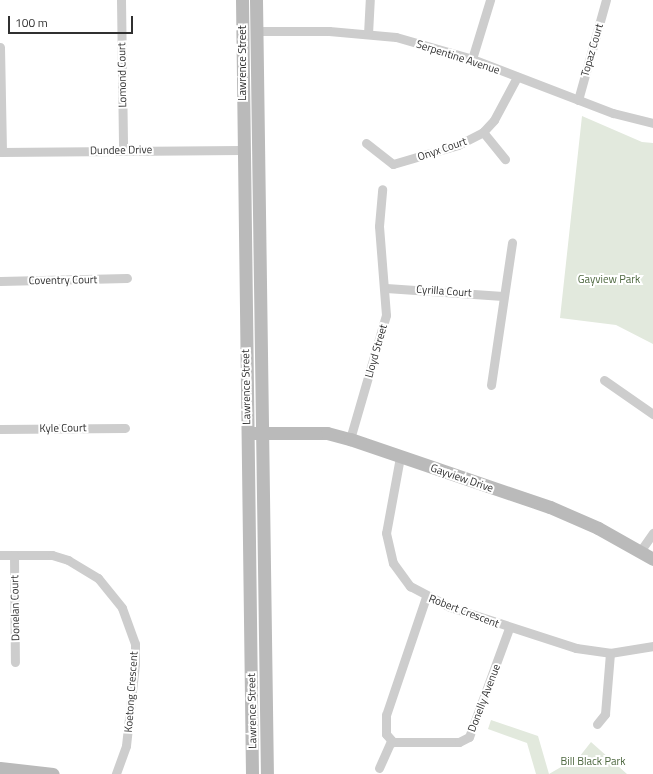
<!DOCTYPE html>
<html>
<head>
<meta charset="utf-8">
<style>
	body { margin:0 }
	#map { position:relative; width:653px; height:774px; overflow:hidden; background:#fff; font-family:"Titillium Web",sans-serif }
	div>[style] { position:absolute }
	.green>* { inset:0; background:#e2e9dd }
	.street>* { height:9px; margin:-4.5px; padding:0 4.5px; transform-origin:4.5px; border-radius:4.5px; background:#cdcdcd }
	.secondary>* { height:13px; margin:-6.5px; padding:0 6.5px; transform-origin:6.5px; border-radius:6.5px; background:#bababa }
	span { translate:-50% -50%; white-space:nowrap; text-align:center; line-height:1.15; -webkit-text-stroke:4px #fff; paint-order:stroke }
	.street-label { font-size:11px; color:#303030 }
	.park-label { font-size:11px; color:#4f6941 }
	.scale { position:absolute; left:8px; top:16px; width:125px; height:18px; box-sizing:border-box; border:2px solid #303030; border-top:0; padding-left:5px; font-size:12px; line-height:14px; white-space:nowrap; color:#303030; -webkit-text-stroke:3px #fff; paint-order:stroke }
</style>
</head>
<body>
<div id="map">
	<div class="green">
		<div style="clip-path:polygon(582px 116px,642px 142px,653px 143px,653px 344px,616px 325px,560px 318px)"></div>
		<div style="clip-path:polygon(491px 720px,538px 736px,549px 774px,580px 756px,591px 742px,627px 774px,536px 774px,527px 743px,488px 729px)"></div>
	</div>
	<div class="street">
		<div style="left:121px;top:0;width:150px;rotate:89.2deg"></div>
		<div style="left:256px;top:31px;width:73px"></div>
		<div style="left:329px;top:31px;width:67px;rotate:5.1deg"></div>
		<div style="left:396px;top:37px;width:79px;rotate:16.1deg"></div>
		<div style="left:472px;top:59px;width:151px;rotate:21deg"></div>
		<div style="left:613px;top:113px;width:41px;rotate:14deg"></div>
		<div style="left:368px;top:34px;width:34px;rotate:-87deg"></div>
		<div style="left:0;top:47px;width:105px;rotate:88.9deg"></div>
		<div style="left:472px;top:59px;width:62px;rotate:-73deg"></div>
		<div style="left:578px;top:100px;width:104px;rotate:-74.4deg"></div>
		<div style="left:483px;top:132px;width:35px;rotate:51deg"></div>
		<div style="left:366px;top:143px;width:34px;rotate:38deg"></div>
		<div style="left:393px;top:164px;width:68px;rotate:-16.3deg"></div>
		<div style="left:458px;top:145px;width:28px;rotate:-27deg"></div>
		<div style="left:483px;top:132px;width:16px;rotate:-47deg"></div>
		<div style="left:494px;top:120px;width:49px;rotate:-61.9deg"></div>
		<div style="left:0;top:152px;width:241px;rotate:-0.5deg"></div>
		<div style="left:0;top:281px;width:127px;rotate:-1.4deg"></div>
		<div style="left:386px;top:288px;width:117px;rotate:3.9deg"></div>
		<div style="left:604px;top:380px;width:60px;rotate:34.8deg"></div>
		<div style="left:491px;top:385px;width:144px;rotate:-81.6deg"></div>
		<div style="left:0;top:429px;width:125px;rotate:-0.5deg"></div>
		<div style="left:350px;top:439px;width:129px;rotate:-73.8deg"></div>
		<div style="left:386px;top:315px;width:89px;rotate:-94.5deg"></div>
		<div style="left:379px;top:226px;width:37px;rotate:-85deg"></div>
		<div style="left:400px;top:457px;width:77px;rotate:100.4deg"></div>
		<div style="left:386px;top:533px;width:31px;rotate:77deg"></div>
		<div style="left:393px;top:563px;width:29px;rotate:54deg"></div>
		<div style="left:410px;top:586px;width:45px;rotate:27.7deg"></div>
		<div style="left:450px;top:607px;width:133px;rotate:18deg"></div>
		<div style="left:576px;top:648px;width:34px;rotate:8deg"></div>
		<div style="left:610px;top:653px;width:44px;rotate:-9.2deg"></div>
		<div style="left:641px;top:550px;width:21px;rotate:-55deg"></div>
		<div style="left:0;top:555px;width:52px"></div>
		<div style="left:52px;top:555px;width:17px;rotate:17deg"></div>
		<div style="left:68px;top:560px;width:35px;rotate:31deg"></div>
		<div style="left:98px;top:578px;width:38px;rotate:51deg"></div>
		<div style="left:122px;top:608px;width:38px;rotate:70deg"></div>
		<div style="left:135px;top:644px;width:20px;rotate:90deg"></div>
		<div style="left:135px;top:664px;width:82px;rotate:96.3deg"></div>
		<div style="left:126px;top:746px;width:30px;rotate:110deg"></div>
		<div style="left:14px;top:555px;width:107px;rotate:89.5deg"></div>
		<div style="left:426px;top:597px;width:125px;rotate:108.7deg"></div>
		<div style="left:386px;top:715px;width:19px;rotate:90deg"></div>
		<div style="left:386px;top:734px;width:11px;rotate:49deg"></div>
		<div style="left:393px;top:742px;width:66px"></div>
		<div style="left:459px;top:742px;width:11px;rotate:-27deg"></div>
		<div style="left:469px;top:737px;width:116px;rotate:-69.8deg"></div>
		<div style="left:597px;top:724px;width:13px;rotate:-51deg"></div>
		<div style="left:605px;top:714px;width:61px;rotate:-85.3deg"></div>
		<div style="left:379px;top:768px;width:30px;rotate:-66deg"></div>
	</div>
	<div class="secondary">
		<div style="left:242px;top:0;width:774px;rotate:89.26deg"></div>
		<div style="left:256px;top:0;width:774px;rotate:89.19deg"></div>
		<div style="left:253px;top:433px;width:74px"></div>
		<div style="left:327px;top:433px;width:24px;rotate:15deg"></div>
		<div style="left:350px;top:439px;width:211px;rotate:18.8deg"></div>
		<div style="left:550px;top:507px;width:52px;rotate:23.6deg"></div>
		<div style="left:598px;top:528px;width:63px;rotate:29.4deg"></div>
		<div style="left:0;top:768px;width:53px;rotate:6.5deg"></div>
	</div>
	<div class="street-label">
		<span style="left:592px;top:50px;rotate:-74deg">Topaz Court</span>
		<span style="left:458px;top:57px;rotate:18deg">Serpentine Avenue</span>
		<span style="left:242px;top:63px;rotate:-90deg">Lawrence Street</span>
		<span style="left:122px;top:75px;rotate:-91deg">Lomond Court</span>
		<span style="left:442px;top:149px;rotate:-19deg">Onyx Court</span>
		<span style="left:121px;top:150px;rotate:-1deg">Dundee Drive</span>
		<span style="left:63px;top:280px;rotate:-1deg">Coventry Court</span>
		<span style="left:444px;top:291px;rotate:4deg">Cyrilla Court</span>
		<span style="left:376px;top:351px;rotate:-74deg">Lloyd Street</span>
		<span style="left:246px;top:387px;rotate:-91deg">Lawrence Street</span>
		<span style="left:63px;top:428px;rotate:-1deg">Kyle Court</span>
		<span style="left:462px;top:478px;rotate:19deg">Gayview Drive</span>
		<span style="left:15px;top:608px;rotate:-91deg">Donelan Court</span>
		<span style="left:464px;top:611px;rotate:21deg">Robert Crescent</span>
		<span style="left:131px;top:692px;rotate:-86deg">Koetong Crescent</span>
		<span style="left:484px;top:698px;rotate:-69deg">Donelly Avenue</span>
		<span style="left:252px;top:711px;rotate:-91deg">Lawrence Street</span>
	</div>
	<div class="park-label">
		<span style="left:609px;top:279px">Gayview Park</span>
		<span style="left:593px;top:761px">Bill Black Park</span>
	</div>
	<div class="scale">100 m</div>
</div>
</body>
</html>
